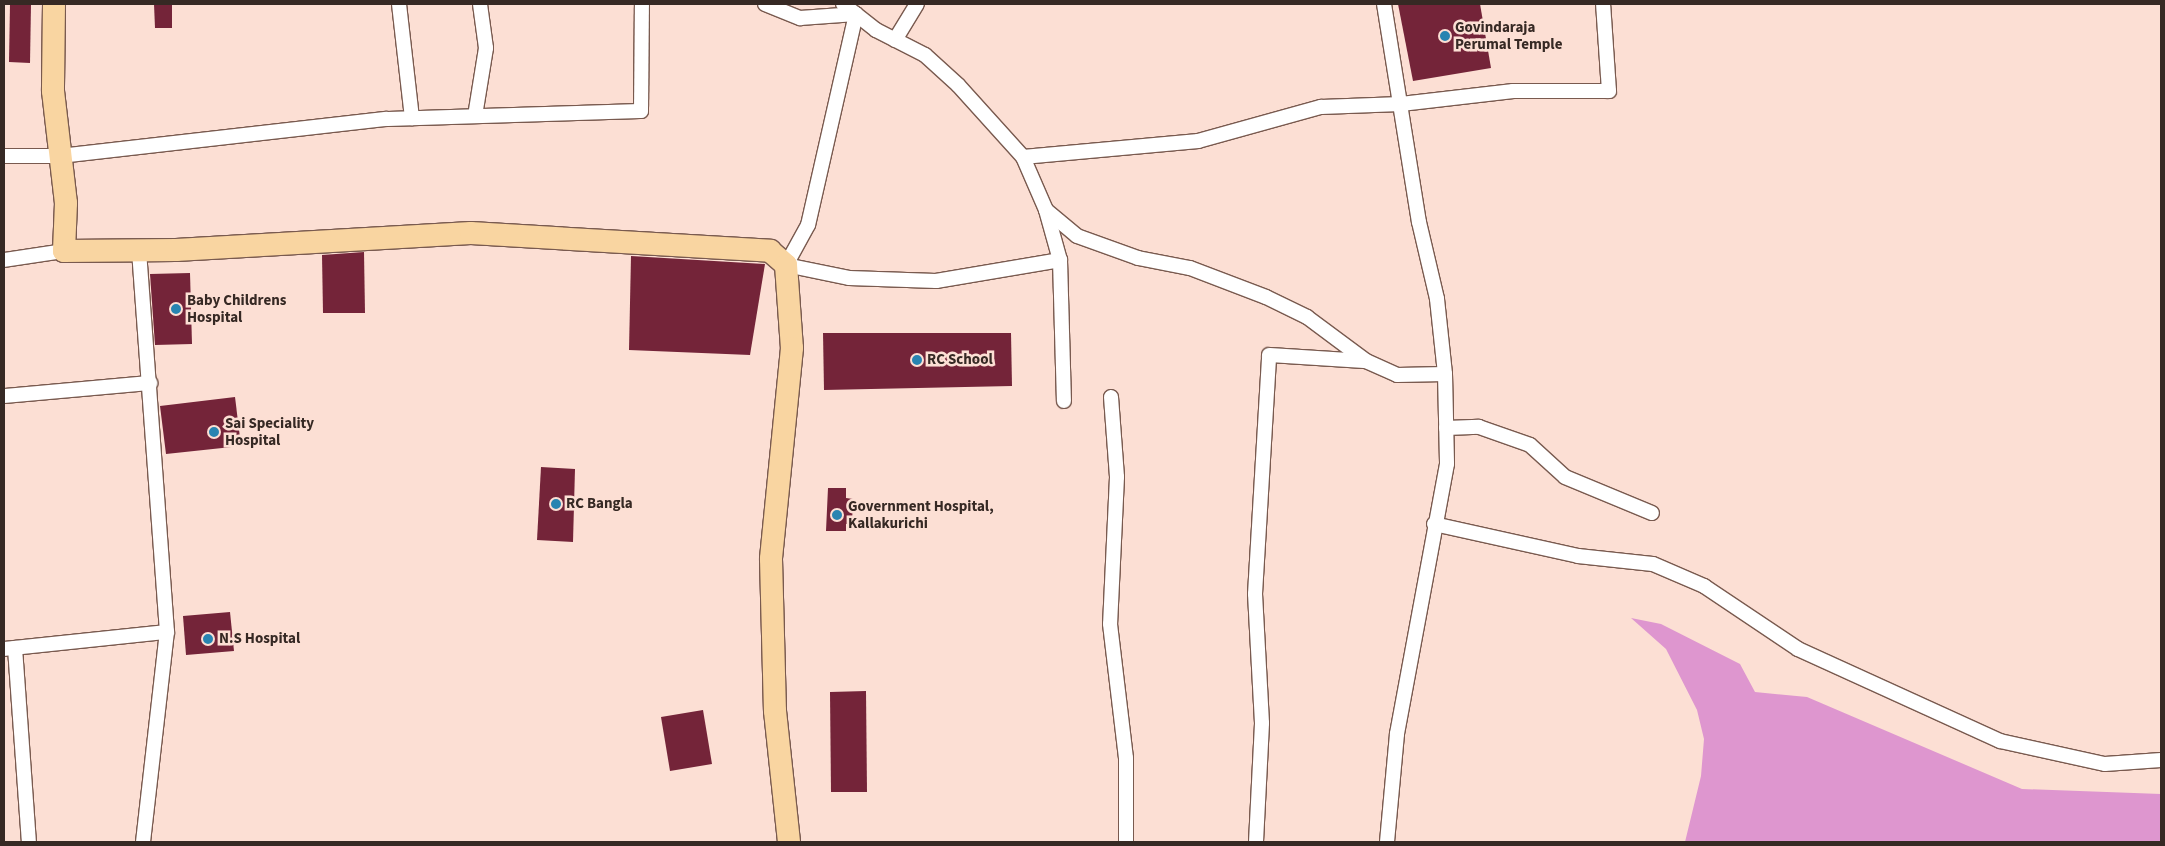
<!DOCTYPE html>
<html>
<head>
<meta charset="utf-8">
<style>
	body { margin:0 }
	#map { position:relative; width:2165px; height:846px; overflow:hidden; background:#fcdfd4; font-family:"Source Sans 3",sans-serif }
	div>[style] { position:absolute }
	.water>* { inset:0; background:#de96cf }
	.building>* { inset:0; background:#742439 }
	.roads { filter:drop-shadow(1px 0 #795a4f) drop-shadow(-1px 0 #795a4f) drop-shadow(0 1px #795a4f) drop-shadow(0 -1px #795a4f) }
	.street>* { height:14px; margin:-7px; padding:0 7px; transform-origin:7px; border-radius:7px; background:#fff }
	.primary>* { height:22px; margin:-11px; padding:0 11px; transform-origin:11px; border-radius:11px; background:#f9d5a1 }
	.dots>* { width:14px; height:14px; translate:-50% -50%; box-sizing:border-box; border:2px solid #fcdfd4; border-radius:50% }
	span { translate:-50% -50%; white-space:nowrap; text-align:center; line-height:1.15; -webkit-text-stroke:5px #fcdfd4; paint-order:stroke }
	.poi-label { font-size:15px; color:#362924; font-weight:700 }
	.left { translate:0 -50%; text-align:left }
	.frame { position:absolute; inset:0; border:5px solid #362924; pointer-events:none }
</style>
</head>
<body>
<div id="map">
	<div class="water">
		<div style="clip-path:polygon(1631px 618px,1661px 624px,1740px 664px,1755px 692px,1807px 697px,2022px 789px,2161px 794px,2161px 842px,1685px 842px,1701px 776px,1704px 739px,1697px 710px,1666px 649px)"></div>
	</div>
	<div class="building">
		<div style="clip-path:polygon(10px 4px,31px 4px,30px 63px,9px 62px)"></div>
		<div style="clip-path:polygon(154px 4px,172px 4px,172px 28px,155px 28px)"></div>
		<div style="clip-path:polygon(1398px 4px,1480px 4px,1491px 68px,1413px 81px)"></div>
		<div style="clip-path:polygon(364px 252px,365px 313px,323px 313px,322px 255px)"></div>
		<div style="clip-path:polygon(631px 256px,765px 264px,750px 355px,629px 350px)"></div>
		<div style="clip-path:polygon(190px 273px,192px 344px,155px 345px,150px 274px)"></div>
		<div style="clip-path:polygon(823px 333px,1011px 333px,1012px 386px,824px 390px)"></div>
		<div style="clip-path:polygon(235px 397px,241px 446px,166px 454px,160px 406px)"></div>
		<div style="clip-path:polygon(541px 467px,575px 469px,573px 542px,537px 540px)"></div>
		<div style="clip-path:polygon(828px 488px,846px 488px,846px 498px,853px 499px,852px 524px,846px 524px,846px 531px,826px 531px)"></div>
		<div style="clip-path:polygon(230px 612px,234px 651px,186px 655px,183px 616px)"></div>
		<div style="clip-path:polygon(866px 691px,867px 792px,831px 792px,830px 692px)"></div>
		<div style="clip-path:polygon(703px 710px,712px 764px,670px 771px,661px 717px)"></div>
	</div>
	<div class="roads">
		<div class="street">
			<div style="left:399px;top:4px;width:115px;rotate:83.5deg"></div>
			<div style="left:765px;top:4px;width:38px;rotate:22deg"></div>
			<div style="left:800px;top:18px;width:56px;rotate:-4.1deg"></div>
			<div style="left:856px;top:14px;width:216px;rotate:102.8deg"></div>
			<div style="left:808px;top:225px;width:46px;rotate:118.8deg"></div>
			<div style="left:786px;top:265px;width:64px;rotate:11.7deg"></div>
			<div style="left:849px;top:278px;width:87px;rotate:2deg"></div>
			<div style="left:936px;top:281px;width:126px;rotate:-9.6deg"></div>
			<div style="left:843px;top:4px;width:42px;rotate:38.2deg"></div>
			<div style="left:876px;top:30px;width:55px;rotate:27deg"></div>
			<div style="left:925px;top:55px;width:45px;rotate:42.3deg"></div>
			<div style="left:958px;top:85px;width:97px;rotate:47.9deg"></div>
			<div style="left:1023px;top:157px;width:58px;rotate:66.5deg"></div>
			<div style="left:1046px;top:210px;width:40px;rotate:40deg"></div>
			<div style="left:1077px;top:236px;width:65px;rotate:19.8deg"></div>
			<div style="left:1138px;top:258px;width:53px;rotate:10.9deg"></div>
			<div style="left:1190px;top:268px;width:81px;rotate:20.9deg"></div>
			<div style="left:1266px;top:297px;width:46px;rotate:26deg"></div>
			<div style="left:1307px;top:317px;width:74px;rotate:36.7deg"></div>
			<div style="left:1366px;top:361px;width:34px;rotate:24deg"></div>
			<div style="left:1397px;top:375px;width:48px;rotate:-1.2deg"></div>
			<div style="left:1384px;top:4px;width:221px;rotate:80.9deg"></div>
			<div style="left:1419px;top:222px;width:79px;rotate:76.8deg"></div>
			<div style="left:1437px;top:299px;width:75px;rotate:83.9deg"></div>
			<div style="left:1445px;top:374px;width:90px;rotate:88.7deg"></div>
			<div style="left:1447px;top:464px;width:275px;rotate:100.5deg"></div>
			<div style="left:1397px;top:734px;width:108px;rotate:95.3deg"></div>
			<div style="left:895px;top:40px;width:42px;rotate:-58.6deg"></div>
			<div style="left:475px;top:116px;width:69px;rotate:-80.8deg"></div>
			<div style="left:486px;top:48px;width:44px;rotate:-97.8deg"></div>
			<div style="left:4px;top:156px;width:56px"></div>
			<div style="left:60px;top:156px;width:329px;rotate:-6.5deg"></div>
			<div style="left:387px;top:119px;width:254px;rotate:-1.8deg"></div>
			<div style="left:641px;top:111px;width:107px;rotate:-89.5deg"></div>
			<div style="left:1023px;top:157px;width:176px;rotate:-5.2deg"></div>
			<div style="left:1198px;top:141px;width:128px;rotate:-15.5deg"></div>
			<div style="left:1321px;top:107px;width:80px;rotate:-2.1deg"></div>
			<div style="left:1401px;top:104px;width:113px;rotate:-6.6deg"></div>
			<div style="left:1513px;top:91px;width:96px"></div>
			<div style="left:1609px;top:91px;width:87px;rotate:-93.9deg"></div>
			<div style="left:1046px;top:210px;width:52px;rotate:74.4deg"></div>
			<div style="left:1060px;top:260px;width:141px;rotate:88.4deg"></div>
			<div style="left:4px;top:260px;width:61px;rotate:-8.5deg"></div>
			<div style="left:4px;top:396px;width:147px;rotate:-5.1deg"></div>
			<div style="left:1111px;top:397px;width:80px;rotate:85.7deg"></div>
			<div style="left:1117px;top:477px;width:147px;rotate:92.7deg"></div>
			<div style="left:1110px;top:624px;width:135px;rotate:83.2deg"></div>
			<div style="left:1126px;top:758px;width:84px;rotate:90deg"></div>
			<div style="left:1446px;top:428px;width:33px;rotate:-2deg"></div>
			<div style="left:1479px;top:427px;width:54px;rotate:19.4deg"></div>
			<div style="left:1530px;top:445px;width:47px;rotate:42.4deg"></div>
			<div style="left:1565px;top:477px;width:94px;rotate:22.5deg"></div>
			<div style="left:1434px;top:524px;width:148px;rotate:12.5deg"></div>
			<div style="left:1578px;top:556px;width:75px;rotate:6.1deg"></div>
			<div style="left:1653px;top:564px;width:56px;rotate:23.3deg"></div>
			<div style="left:1704px;top:586px;width:113px;rotate:33.8deg"></div>
			<div style="left:1798px;top:649px;width:222px;rotate:24.5deg"></div>
			<div style="left:2000px;top:741px;width:107px;rotate:12.4deg"></div>
			<div style="left:2105px;top:764px;width:56px;rotate:-4.1deg"></div>
			<div style="left:15px;top:648px;width:195px;rotate:85.9deg"></div>
			<div style="left:4px;top:649px;width:164px;rotate:-6deg"></div>
			<div style="left:167px;top:632px;width:383px;rotate:-94.2deg"></div>
			<div style="left:143px;top:842px;width:211px;rotate:-83.5deg"></div>
			<div style="left:1256px;top:842px;width:119px;rotate:-87.1deg"></div>
			<div style="left:1262px;top:723px;width:129px;rotate:-93.1deg"></div>
			<div style="left:1255px;top:594px;width:239px;rotate:-86.6deg"></div>
			<div style="left:1269px;top:355px;width:96px;rotate:3.6deg"></div>
		</div>
		<div class="primary">
			<div style="left:54px;top:4px;width:87px;rotate:90.7deg"></div>
			<div style="left:53px;top:91px;width:113px;rotate:83.4deg"></div>
			<div style="left:66px;top:203px;width:48px;rotate:92.4deg"></div>
			<div style="left:64px;top:251px;width:112px;rotate:-0.5deg"></div>
			<div style="left:176px;top:250px;width:295px;rotate:-3.3deg"></div>
			<div style="left:471px;top:233px;width:300px;rotate:3.4deg"></div>
			<div style="left:770px;top:251px;width:21px;rotate:41deg"></div>
			<div style="left:786px;top:265px;width:83px;rotate:85.9deg"></div>
			<div style="left:792px;top:348px;width:212px;rotate:95.7deg"></div>
			<div style="left:771px;top:559px;width:152px;rotate:88.5deg"></div>
			<div style="left:775px;top:711px;width:132px;rotate:83.9deg"></div>
		</div>
	</div>
	<div class="dots">
		<div style="left:1445px;top:36px;background:#2884b1"></div>
		<div style="left:176px;top:309px;background:#2884b1"></div>
		<div style="left:917px;top:360px;background:#2884b1"></div>
		<div style="left:214px;top:432px;background:#2884b1"></div>
		<div style="left:556px;top:504px;background:#2884b1"></div>
		<div style="left:837px;top:515px;background:#2884b1"></div>
		<div style="left:208px;top:639px;background:#2884b1"></div>
	</div>
	<div class="poi-label">
		<span class="left" style="left:1455px;top:36px">Govindaraja<br>Perumal Temple</span>
		<span class="left" style="left:187px;top:309px">Baby Childrens<br>Hospital</span>
		<span class="left" style="left:927px;top:360px">RC School</span>
		<span class="left" style="left:225px;top:432px">Sai Speciality<br>Hospital</span>
		<span class="left" style="left:566px;top:504px">RC Bangla</span>
		<span class="left" style="left:848px;top:515px">Government Hospital,<br>Kallakurichi</span>
		<span class="left" style="left:219px;top:639px">N.S Hospital</span>
	</div>
	<div class="frame"></div>
</div>
</body>
</html>
